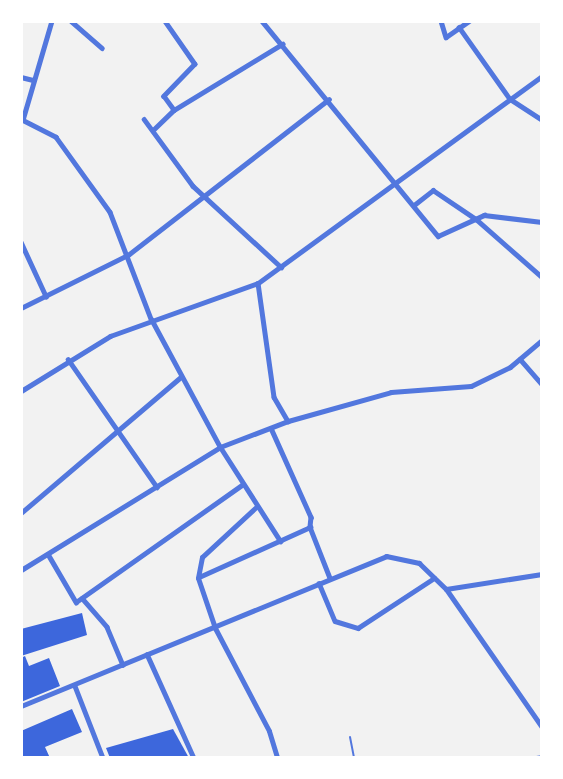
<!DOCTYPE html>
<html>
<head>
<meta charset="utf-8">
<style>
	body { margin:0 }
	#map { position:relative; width:563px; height:779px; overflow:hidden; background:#f2f2f2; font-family:Helvetica,sans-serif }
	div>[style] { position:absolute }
	.building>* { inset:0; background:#3d67dc }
	.service>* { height:2px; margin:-1px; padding:0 1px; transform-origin:1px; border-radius:1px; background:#5277de }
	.pedestrian>* { height:2.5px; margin:-1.25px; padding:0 1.25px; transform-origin:1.25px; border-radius:1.25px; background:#5277de }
	.minor>* { height:4.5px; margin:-2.25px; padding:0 2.25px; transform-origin:2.25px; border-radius:2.25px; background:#5277de }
	.tertiary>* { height:5px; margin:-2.5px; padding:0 2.5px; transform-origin:2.5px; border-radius:2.5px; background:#5277de }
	span { translate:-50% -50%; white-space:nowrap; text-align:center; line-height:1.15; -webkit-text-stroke:7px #fff; paint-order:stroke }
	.frame { position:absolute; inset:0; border:23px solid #fff; pointer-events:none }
</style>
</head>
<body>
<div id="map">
	<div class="building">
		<div style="clip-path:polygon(82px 613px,87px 635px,21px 656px,21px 629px)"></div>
		<div style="clip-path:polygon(25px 656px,29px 666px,49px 658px,60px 686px,21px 702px,21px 658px)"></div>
		<div style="clip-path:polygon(72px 709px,82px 732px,45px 747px,50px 758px,21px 758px,21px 731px)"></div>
		<div style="clip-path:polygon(173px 729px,189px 758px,110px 758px,106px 748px)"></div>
	</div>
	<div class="service">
		<div style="left:350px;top:737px;width:21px;rotate:79deg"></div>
	</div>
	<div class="pedestrian">
		<div style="left:530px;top:758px;width:12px;rotate:-9deg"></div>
	</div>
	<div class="minor">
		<div style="left:52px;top:21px;width:103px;rotate:106.3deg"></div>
		<div style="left:23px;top:120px;width:37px;rotate:27deg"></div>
		<div style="left:56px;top:137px;width:92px;rotate:54.2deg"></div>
		<div style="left:110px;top:212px;width:115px;rotate:69deg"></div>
		<div style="left:71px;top:21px;width:41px;rotate:41.1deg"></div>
		<div style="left:165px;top:21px;width:52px;rotate:55.1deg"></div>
		<div style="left:195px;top:64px;width:45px;rotate:134.1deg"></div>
		<div style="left:164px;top:96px;width:17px;rotate:54deg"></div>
		<div style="left:262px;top:21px;width:278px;rotate:50.7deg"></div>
		<div style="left:438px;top:236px;width:51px;rotate:-24.5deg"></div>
		<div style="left:484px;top:215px;width:58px;rotate:6.9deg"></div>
		<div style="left:441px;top:21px;width:17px;rotate:73deg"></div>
		<div style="left:446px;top:37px;width:28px;rotate:-35deg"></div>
		<div style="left:459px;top:27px;width:88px;rotate:54.7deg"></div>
		<div style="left:510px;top:99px;width:38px;rotate:33deg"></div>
		<div style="left:21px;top:77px;width:12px;rotate:14deg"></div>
		<div style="left:144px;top:119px;width:83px;rotate:53.8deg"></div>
		<div style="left:193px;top:186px;width:120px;rotate:42.6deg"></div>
		<div style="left:154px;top:129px;width:28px;rotate:-44deg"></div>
		<div style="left:174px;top:110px;width:127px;rotate:-31.4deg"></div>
		<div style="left:414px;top:205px;width:24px;rotate:-38deg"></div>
		<div style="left:433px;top:190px;width:52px;rotate:34deg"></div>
		<div style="left:476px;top:219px;width:88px;rotate:41.3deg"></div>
		<div style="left:21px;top:242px;width:60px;rotate:65.2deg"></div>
		<div style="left:258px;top:283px;width:115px;rotate:82deg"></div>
		<div style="left:274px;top:397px;width:28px;rotate:60deg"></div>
		<div style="left:21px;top:308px;width:119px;rotate:-26.4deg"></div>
		<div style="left:128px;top:255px;width:254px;rotate:-37.8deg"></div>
		<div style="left:68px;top:359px;width:156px;rotate:55.2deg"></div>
		<div style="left:520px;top:359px;width:33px;rotate:49deg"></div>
		<div style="left:271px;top:428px;width:98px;rotate:65.8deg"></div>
		<div style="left:311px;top:517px;width:10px;rotate:96deg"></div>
		<div style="left:21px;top:513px;width:210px;rotate:-40.4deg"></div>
		<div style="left:48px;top:554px;width:56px;rotate:59.7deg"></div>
		<div style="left:76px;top:602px;width:203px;rotate:-35.2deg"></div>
		<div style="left:199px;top:577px;width:122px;rotate:-24.2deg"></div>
		<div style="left:310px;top:527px;width:55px;rotate:68.6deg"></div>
		<div style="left:319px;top:583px;width:41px;rotate:67.2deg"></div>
		<div style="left:335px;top:621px;width:24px;rotate:17deg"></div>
		<div style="left:358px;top:628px;width:91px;rotate:-33.3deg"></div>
		<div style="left:82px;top:598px;width:38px;rotate:49deg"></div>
		<div style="left:107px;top:627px;width:41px;rotate:67.2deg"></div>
		<div style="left:147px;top:654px;width:114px;rotate:65.7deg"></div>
		<div style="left:75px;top:686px;width:77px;rotate:68.7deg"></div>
	</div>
	<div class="tertiary">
		<div style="left:151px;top:319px;width:145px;rotate:61.7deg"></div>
		<div style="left:220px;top:447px;width:112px;rotate:57.4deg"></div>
		<div style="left:21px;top:391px;width:105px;rotate:-31.7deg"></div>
		<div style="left:110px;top:336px;width:157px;rotate:-19.7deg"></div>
		<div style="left:258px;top:283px;width:351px;rotate:-36.1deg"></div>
		<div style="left:255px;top:508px;width:72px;rotate:137.2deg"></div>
		<div style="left:202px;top:557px;width:21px;rotate:101deg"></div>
		<div style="left:198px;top:578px;width:53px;rotate:71.2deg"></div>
		<div style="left:215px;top:628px;width:116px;rotate:62.3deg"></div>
		<div style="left:269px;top:731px;width:28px;rotate:73deg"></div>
		<div style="left:21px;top:570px;width:234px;rotate:-31.7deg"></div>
		<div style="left:220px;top:447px;width:73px;rotate:-20.9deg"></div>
		<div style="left:288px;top:421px;width:107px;rotate:-15.7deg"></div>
		<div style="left:391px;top:392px;width:80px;rotate:-4.3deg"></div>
		<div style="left:471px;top:386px;width:43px;rotate:-26deg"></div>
		<div style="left:510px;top:367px;width:42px;rotate:-40.2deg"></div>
		<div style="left:446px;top:589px;width:97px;rotate:-8.9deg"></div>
		<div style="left:21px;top:706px;width:395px;rotate:-22.3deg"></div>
		<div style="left:386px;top:556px;width:34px;rotate:12deg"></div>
		<div style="left:419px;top:563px;width:37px;rotate:44deg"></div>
		<div style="left:446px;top:589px;width:168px;rotate:55.2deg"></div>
	</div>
	<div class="frame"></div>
</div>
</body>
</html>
